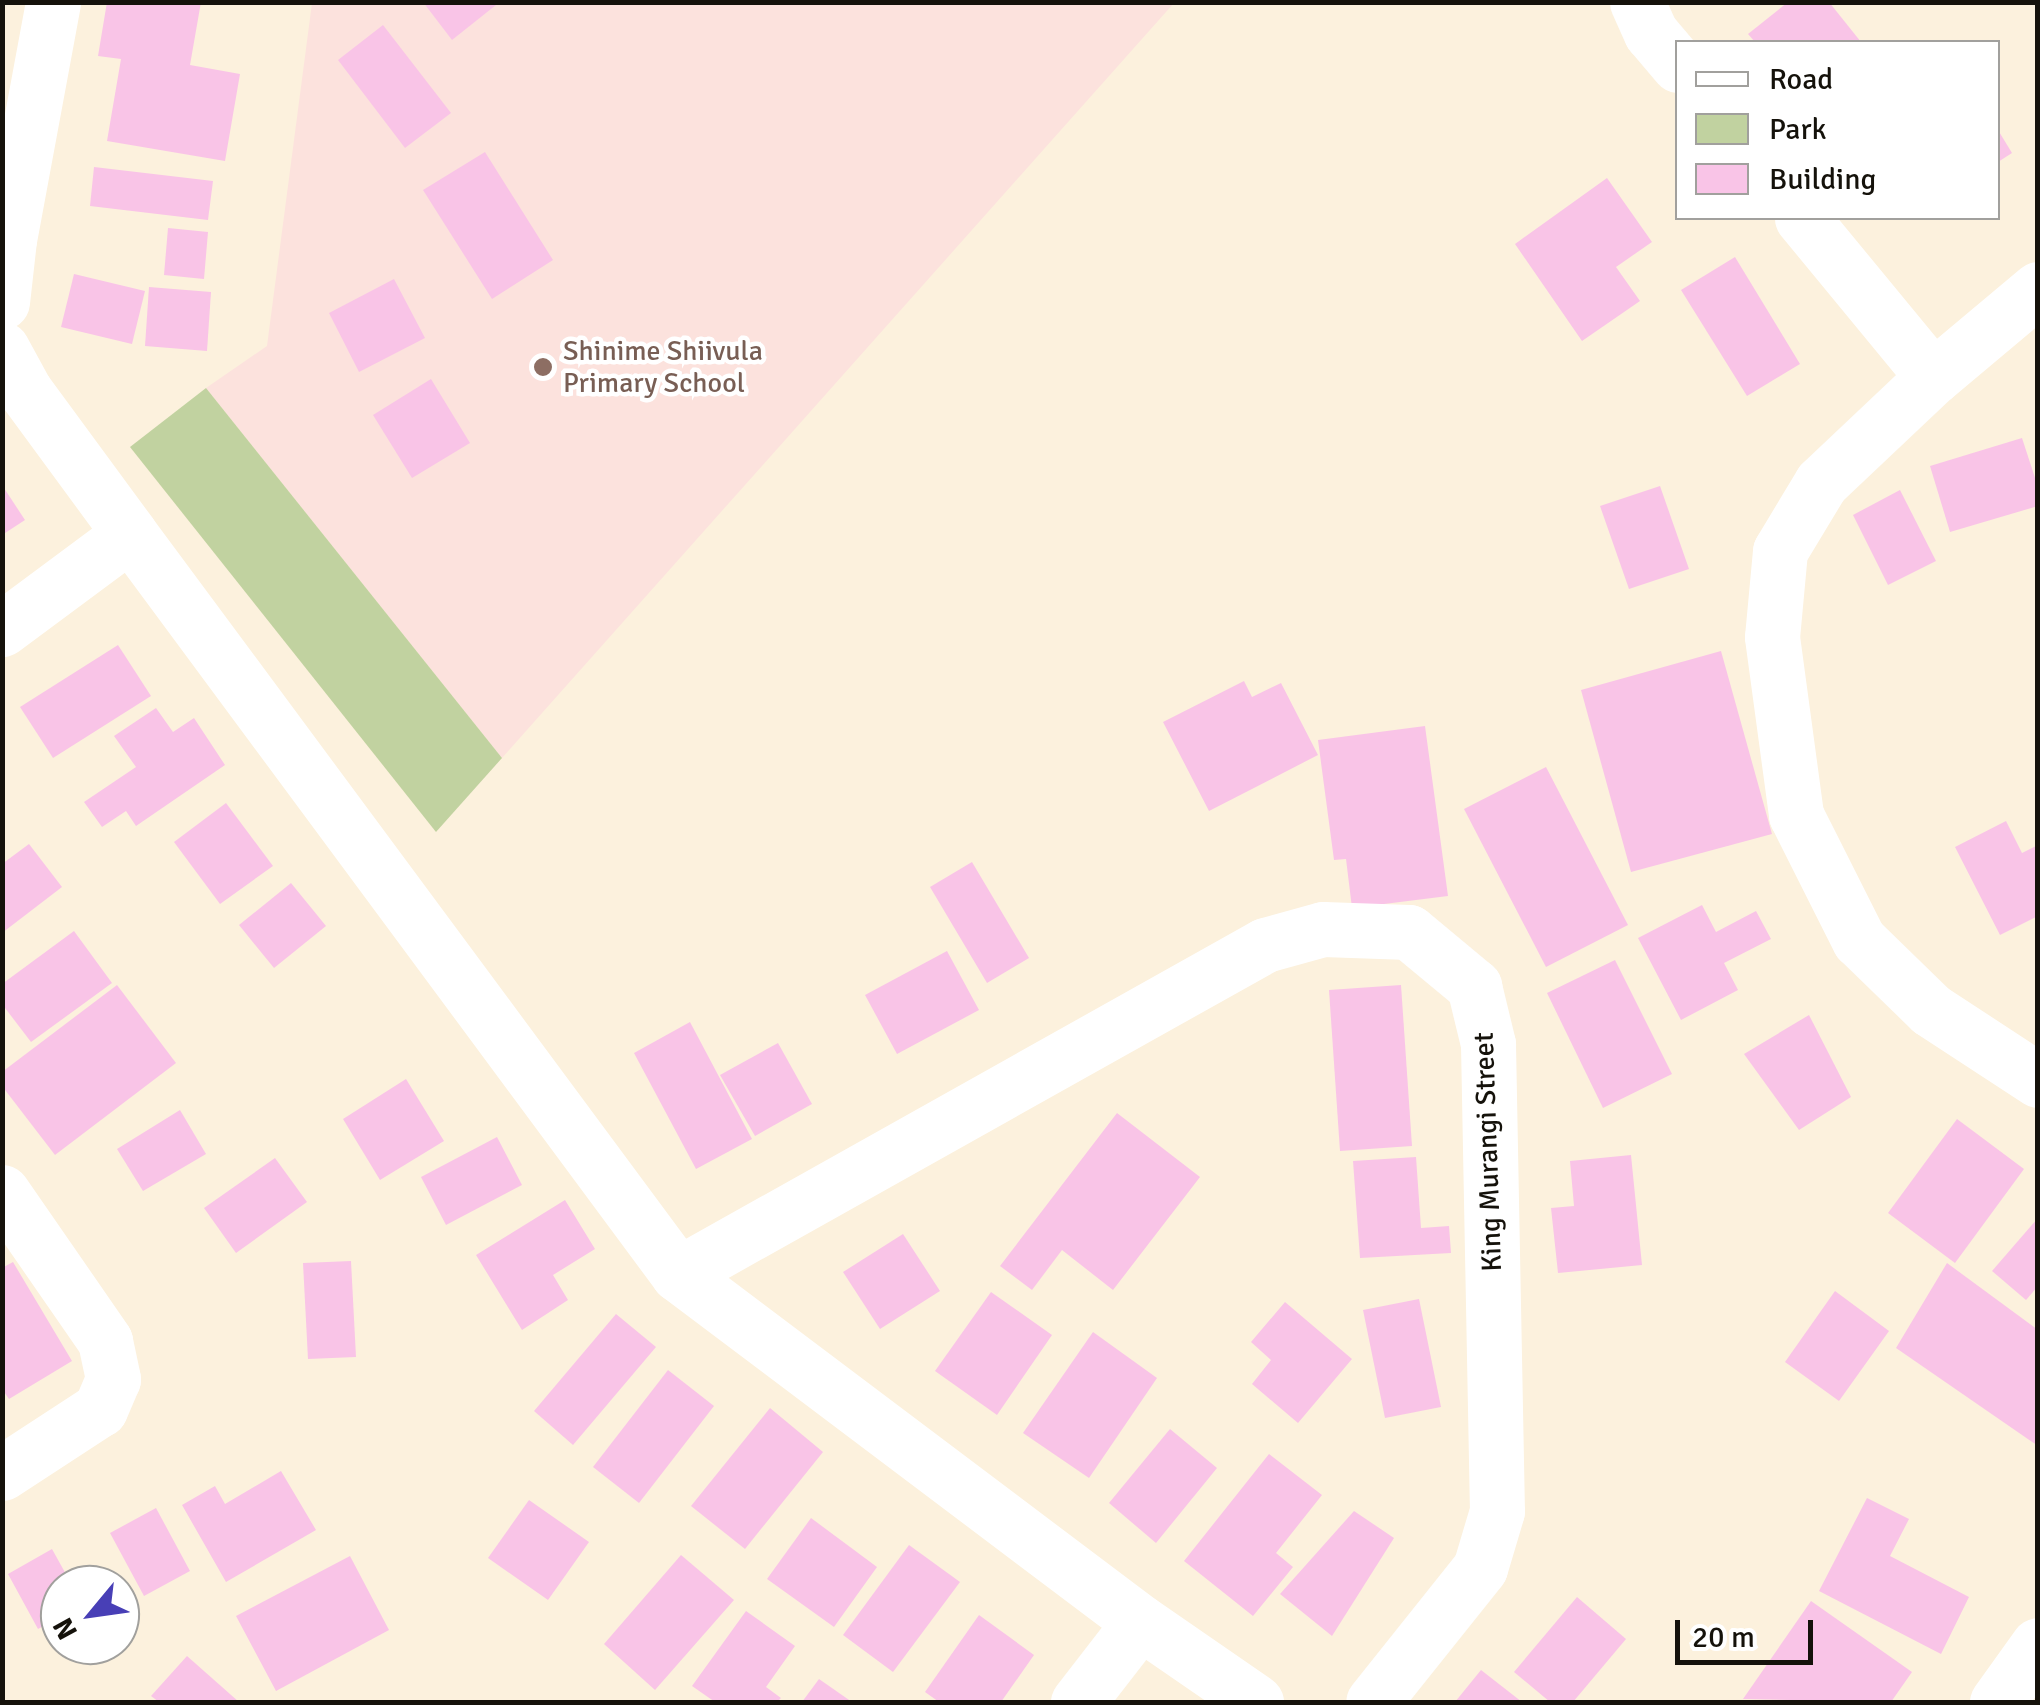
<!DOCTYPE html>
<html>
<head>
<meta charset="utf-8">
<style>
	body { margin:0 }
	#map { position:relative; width:2040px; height:1705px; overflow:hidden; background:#fcf1dd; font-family:Signika,sans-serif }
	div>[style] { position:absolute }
	.education>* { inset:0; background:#fce2dd }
	.green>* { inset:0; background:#c1d2a0 }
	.building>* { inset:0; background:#f9c4e7 }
	.minor>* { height:55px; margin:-27.5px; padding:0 27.5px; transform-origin:27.5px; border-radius:27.5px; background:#fff }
	.dots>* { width:28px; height:28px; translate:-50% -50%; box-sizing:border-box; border:5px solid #fff; border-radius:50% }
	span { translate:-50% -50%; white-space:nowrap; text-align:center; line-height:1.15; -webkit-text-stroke:9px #fff; paint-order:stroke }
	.education-label { font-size:28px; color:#785e54 }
	.left { translate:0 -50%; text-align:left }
	.street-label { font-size:28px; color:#15120b }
	.frame { position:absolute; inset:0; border:5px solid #15120b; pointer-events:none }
	.legend { position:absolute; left:1675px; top:40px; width:325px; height:180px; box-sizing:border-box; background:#fff; border:2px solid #a1a09d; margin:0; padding:12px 18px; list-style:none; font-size:30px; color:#15120b }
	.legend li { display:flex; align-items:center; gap:20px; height:50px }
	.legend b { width:50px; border:2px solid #a1a09d }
	.north { position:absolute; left:40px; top:1565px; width:100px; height:100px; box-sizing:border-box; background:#fff; border:2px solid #a1a09d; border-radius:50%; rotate:241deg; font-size:28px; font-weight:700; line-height:40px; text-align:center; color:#15120b }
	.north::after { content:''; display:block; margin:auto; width:35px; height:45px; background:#483fb6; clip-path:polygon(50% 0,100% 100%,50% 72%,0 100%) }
	.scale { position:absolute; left:1675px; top:1620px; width:138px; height:45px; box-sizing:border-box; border:5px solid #15120b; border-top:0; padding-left:12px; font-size:30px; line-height:35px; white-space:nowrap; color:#15120b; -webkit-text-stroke:8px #fff; paint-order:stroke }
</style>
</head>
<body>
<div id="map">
	<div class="education">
		<div style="clip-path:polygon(312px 3px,1174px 3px,502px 758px,206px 388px,267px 346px)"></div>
	</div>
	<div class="green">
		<div style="clip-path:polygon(206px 388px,502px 758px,436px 832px,130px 447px)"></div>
	</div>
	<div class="building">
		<div style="clip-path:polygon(107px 2px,201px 2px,190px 65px,240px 74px,225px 161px,107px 141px,121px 59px,98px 56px)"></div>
		<div style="clip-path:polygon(423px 2px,494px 2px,496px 5px,452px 40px)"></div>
		<div style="clip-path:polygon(1788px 2px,1829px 2px,1861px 42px,1755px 42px,1748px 34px)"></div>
		<div style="clip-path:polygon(383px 25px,451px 113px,405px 148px,338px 60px)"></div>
		<div style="clip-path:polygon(1998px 130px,2012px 153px,1998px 162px)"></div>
		<div style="clip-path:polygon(485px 152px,553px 260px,492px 299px,423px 190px)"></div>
		<div style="clip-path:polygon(94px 167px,213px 181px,208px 220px,90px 206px)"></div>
		<div style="clip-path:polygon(1607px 178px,1652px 242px,1616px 267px,1640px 301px,1582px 341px,1515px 244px)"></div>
		<div style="clip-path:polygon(168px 228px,208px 232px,204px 279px,164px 275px)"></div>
		<div style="clip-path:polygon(1735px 257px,1800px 364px,1747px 396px,1681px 290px)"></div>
		<div style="clip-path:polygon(74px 274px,145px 291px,132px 344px,61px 327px)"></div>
		<div style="clip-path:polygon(394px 279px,425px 338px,359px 372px,329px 313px)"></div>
		<div style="clip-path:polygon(149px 287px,211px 292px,207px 351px,145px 346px)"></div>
		<div style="clip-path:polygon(431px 379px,470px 443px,412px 478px,373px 415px)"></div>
		<div style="clip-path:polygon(2022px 438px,2038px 487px,2038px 506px,1950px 532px,1930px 466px)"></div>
		<div style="clip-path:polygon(2px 485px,25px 520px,2px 535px)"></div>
		<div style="clip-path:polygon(1660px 486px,1689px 569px,1629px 589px,1600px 506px)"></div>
		<div style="clip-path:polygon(1900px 490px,1936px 561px,1888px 585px,1853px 515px)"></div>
		<div style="clip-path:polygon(118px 645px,151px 696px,53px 758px,20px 707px)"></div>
		<div style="clip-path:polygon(1721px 651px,1772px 834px,1631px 872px,1581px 690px)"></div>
		<div style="clip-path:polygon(1244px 681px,1252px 697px,1281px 683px,1318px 755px,1209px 811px,1163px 722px)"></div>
		<div style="clip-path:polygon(156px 708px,173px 732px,194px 718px,225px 765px,136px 826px,126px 811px,102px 827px,84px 802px,136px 767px,114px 736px)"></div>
		<div style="clip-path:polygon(1425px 726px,1448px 896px,1352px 908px,1346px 859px,1334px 860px,1318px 740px)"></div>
		<div style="clip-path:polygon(1546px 767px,1628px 925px,1546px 967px,1464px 809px)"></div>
		<div style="clip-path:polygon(226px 803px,273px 866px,220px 904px,174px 842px)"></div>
		<div style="clip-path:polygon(2006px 821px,2022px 853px,2038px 845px,2038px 916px,2000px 935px,1955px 847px)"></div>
		<div style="clip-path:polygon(29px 844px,62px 887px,2px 933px,2px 864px)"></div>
		<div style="clip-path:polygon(972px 862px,1029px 958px,987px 983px,930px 887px)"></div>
		<div style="clip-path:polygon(291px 883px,326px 926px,274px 968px,239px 925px)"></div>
		<div style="clip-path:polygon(1702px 905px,1716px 932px,1756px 911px,1771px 939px,1724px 963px,1738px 990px,1681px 1020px,1638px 938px)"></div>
		<div style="clip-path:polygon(74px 931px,112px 983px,31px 1042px,2px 1004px,2px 984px)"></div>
		<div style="clip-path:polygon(947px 951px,979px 1010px,897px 1054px,865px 995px)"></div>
		<div style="clip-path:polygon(1615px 960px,1672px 1074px,1603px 1108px,1547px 993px)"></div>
		<div style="clip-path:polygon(117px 985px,176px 1063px,55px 1155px,2px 1086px,2px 1072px)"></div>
		<div style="clip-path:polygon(1401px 985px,1412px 1146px,1340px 1151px,1329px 990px)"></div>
		<div style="clip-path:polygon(1809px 1015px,1851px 1097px,1799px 1130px,1744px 1054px)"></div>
		<div style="clip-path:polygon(690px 1022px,752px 1139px,696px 1169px,634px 1053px)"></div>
		<div style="clip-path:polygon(778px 1043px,812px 1104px,755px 1136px,720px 1075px)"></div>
		<div style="clip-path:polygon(406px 1079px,444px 1141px,380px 1180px,343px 1119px)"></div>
		<div style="clip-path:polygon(180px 1110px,206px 1154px,143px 1191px,117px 1149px)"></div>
		<div style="clip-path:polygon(1117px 1113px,1200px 1177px,1113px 1290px,1062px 1250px,1032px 1290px,1000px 1266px)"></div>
		<div style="clip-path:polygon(1957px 1119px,2024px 1169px,1955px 1263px,1888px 1213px)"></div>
		<div style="clip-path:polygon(497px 1137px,522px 1185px,446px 1225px,421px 1177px)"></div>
		<div style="clip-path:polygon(1631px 1155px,1642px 1265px,1558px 1273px,1551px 1208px,1574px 1206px,1570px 1161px)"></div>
		<div style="clip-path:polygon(1416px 1157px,1421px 1228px,1449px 1226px,1451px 1253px,1360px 1258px,1353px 1161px)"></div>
		<div style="clip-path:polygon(275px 1158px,307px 1202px,236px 1253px,204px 1208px)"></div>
		<div style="clip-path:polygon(565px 1200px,595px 1249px,553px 1275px,568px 1300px,522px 1330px,476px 1255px)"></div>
		<div style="clip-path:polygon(2038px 1218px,2038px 1286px,2026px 1300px,1992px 1271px)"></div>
		<div style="clip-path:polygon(903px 1234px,940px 1291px,880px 1329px,843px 1272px)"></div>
		<div style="clip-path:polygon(351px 1261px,356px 1357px,308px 1359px,303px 1263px)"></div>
		<div style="clip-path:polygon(13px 1262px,72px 1361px,9px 1399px,2px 1389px,2px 1268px)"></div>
		<div style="clip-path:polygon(1947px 1263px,2038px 1330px,2038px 1446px,1896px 1348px)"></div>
		<div style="clip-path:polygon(1835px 1291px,1889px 1331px,1839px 1401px,1785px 1362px)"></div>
		<div style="clip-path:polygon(991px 1292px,1052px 1335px,997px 1415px,935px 1371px)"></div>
		<div style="clip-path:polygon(1419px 1299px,1441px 1407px,1385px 1418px,1363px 1310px)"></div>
		<div style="clip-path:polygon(1285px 1302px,1352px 1359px,1298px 1423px,1252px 1384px,1271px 1360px,1251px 1342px)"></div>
		<div style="clip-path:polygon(616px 1314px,656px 1347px,573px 1445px,534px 1411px)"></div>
		<div style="clip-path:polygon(1093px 1332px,1157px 1378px,1089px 1478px,1023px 1433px)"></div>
		<div style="clip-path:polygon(668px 1370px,714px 1406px,639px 1503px,593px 1467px)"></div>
		<div style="clip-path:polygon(770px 1408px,823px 1452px,745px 1549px,691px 1506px)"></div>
		<div style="clip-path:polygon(1170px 1429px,1217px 1468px,1156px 1543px,1109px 1503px)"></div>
		<div style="clip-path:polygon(1269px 1454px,1322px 1495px,1276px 1553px,1293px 1567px,1253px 1616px,1184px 1561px)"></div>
		<div style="clip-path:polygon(281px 1471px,316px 1530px,226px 1582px,182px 1505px,215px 1486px,225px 1504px)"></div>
		<div style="clip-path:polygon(1867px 1498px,1909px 1519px,1890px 1556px,1969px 1597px,1941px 1654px,1819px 1591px)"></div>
		<div style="clip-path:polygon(529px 1500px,589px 1542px,548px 1600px,488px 1558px)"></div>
		<div style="clip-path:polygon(156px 1508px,190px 1571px,144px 1596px,110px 1533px)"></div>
		<div style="clip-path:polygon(1354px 1511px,1394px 1538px,1332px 1636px,1280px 1594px)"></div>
		<div style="clip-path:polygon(811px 1518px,877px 1567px,834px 1627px,767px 1579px)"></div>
		<div style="clip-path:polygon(909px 1545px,960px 1582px,893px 1672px,843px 1635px)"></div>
		<div style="clip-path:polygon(52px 1549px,72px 1585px,60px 1585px,60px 1617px,38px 1629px,8px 1574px)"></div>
		<div style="clip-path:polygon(681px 1555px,734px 1600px,655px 1690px,604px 1644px)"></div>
		<div style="clip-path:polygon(350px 1556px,389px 1630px,276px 1691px,236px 1616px)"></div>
		<div style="clip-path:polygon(1577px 1597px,1626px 1639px,1573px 1702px,1550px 1702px,1514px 1672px)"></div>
		<div style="clip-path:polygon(1811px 1601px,1912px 1672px,1891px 1702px,1743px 1699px)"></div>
		<div style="clip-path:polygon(746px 1611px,795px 1646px,766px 1687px,781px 1698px,777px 1702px,715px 1702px,692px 1686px)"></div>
		<div style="clip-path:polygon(979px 1615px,1034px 1655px,1001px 1702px,939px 1702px,925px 1692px)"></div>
		<div style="clip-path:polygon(187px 1656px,239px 1702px,159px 1702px,151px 1696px)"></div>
		<div style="clip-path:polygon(1481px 1670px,1522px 1702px,1455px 1702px)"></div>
		<div style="clip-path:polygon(819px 1679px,852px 1702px,802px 1702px)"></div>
	</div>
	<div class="minor">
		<div style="left:1637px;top:2px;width:34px;rotate:66deg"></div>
		<div style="left:1651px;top:33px;width:42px;rotate:49.8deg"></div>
		<div style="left:1802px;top:218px;width:206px;rotate:50.5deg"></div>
		<div style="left:2038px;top:289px;width:137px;rotate:140deg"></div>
		<div style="left:1933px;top:377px;width:154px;rotate:136.6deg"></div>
		<div style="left:1821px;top:483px;width:79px;rotate:121.1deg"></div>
		<div style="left:1780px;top:551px;width:86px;rotate:95.3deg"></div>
		<div style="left:1772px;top:637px;width:180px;rotate:82.3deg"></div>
		<div style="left:1796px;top:815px;width:140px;rotate:63.3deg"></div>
		<div style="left:1859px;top:940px;width:100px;rotate:44.2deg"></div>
		<div style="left:1931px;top:1010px;width:128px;rotate:33.2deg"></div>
		<div style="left:2px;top:302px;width:62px;rotate:-83.6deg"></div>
		<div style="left:9px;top:240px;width:242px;rotate:-79.5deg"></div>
		<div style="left:2px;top:349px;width:48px;rotate:61.3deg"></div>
		<div style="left:25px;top:391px;width:177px;rotate:53.7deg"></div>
		<div style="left:130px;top:534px;width:921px;rotate:53.48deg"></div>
		<div style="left:678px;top:1274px;width:578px;rotate:36.99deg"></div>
		<div style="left:1140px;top:1622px;width:141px;rotate:34.6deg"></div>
		<div style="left:2px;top:629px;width:159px;rotate:-36.6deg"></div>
		<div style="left:2px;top:1192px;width:181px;rotate:55.3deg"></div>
		<div style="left:105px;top:1341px;width:39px;rotate:78deg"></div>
		<div style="left:113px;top:1379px;width:33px;rotate:113deg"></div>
		<div style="left:100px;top:1409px;width:117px;rotate:146.9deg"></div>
		<div style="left:678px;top:1274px;width:673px;rotate:-29.27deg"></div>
		<div style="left:1265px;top:945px;width:60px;rotate:-15.4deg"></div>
		<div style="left:1323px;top:929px;width:86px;rotate:2deg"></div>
		<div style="left:1409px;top:932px;width:85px;rotate:39.7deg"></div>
		<div style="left:1474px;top:986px;width:60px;rotate:76.4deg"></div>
		<div style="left:1488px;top:1044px;width:467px;rotate:88.9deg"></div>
		<div style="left:1497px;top:1511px;width:59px;rotate:106.6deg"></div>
		<div style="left:1480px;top:1568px;width:171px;rotate:128.6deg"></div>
		<div style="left:1078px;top:1702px;width:101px;rotate:-52.2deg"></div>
		<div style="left:1997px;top:1702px;width:70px;rotate:-54.3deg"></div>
	</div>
	<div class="dots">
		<div style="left:543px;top:367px;background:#8d6e63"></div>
	</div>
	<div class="education-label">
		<span class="left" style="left:563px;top:367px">Shinime Shiivula<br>Primary School</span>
	</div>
	<div class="street-label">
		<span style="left:1488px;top:1152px;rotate:-92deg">King Murangi Street</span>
	</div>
	<div class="frame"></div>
	<ul class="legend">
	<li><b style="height:12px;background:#fff"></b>Road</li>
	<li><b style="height:28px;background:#c1d2a0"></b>Park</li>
	<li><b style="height:28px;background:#f9c4e7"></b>Building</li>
	</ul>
	<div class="north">N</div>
	<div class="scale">20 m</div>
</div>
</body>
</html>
